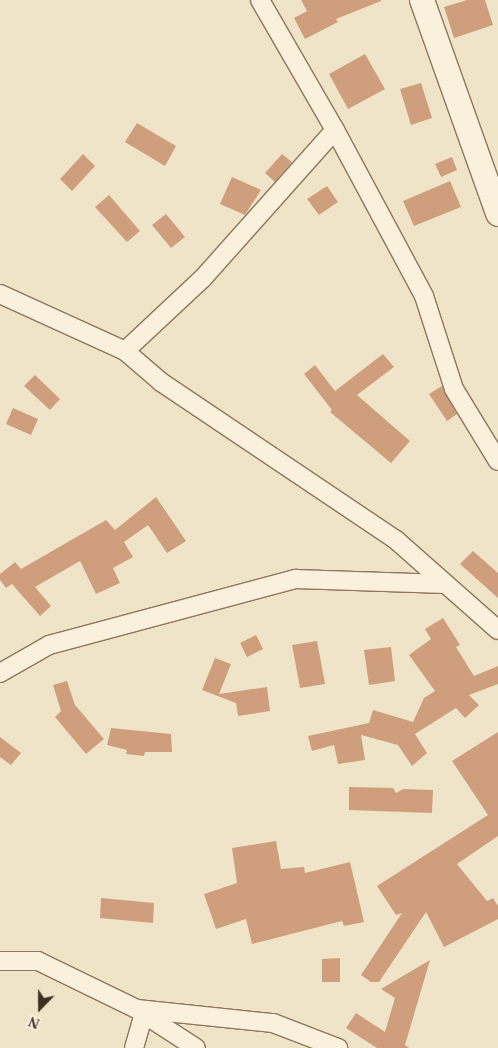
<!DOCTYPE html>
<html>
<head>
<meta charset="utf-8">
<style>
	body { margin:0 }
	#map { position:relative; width:498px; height:1048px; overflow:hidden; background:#f0e4c8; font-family:"Times New Roman",serif }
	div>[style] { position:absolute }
	.building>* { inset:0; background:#cf9f7d }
	.roads { filter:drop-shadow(1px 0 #8d765c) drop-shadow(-1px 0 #8d765c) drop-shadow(0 1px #8d765c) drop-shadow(0 -1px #8d765c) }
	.street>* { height:18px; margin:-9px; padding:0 9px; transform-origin:9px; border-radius:9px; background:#faf1dc }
	.secondary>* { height:24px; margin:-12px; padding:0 12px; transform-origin:12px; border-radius:12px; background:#faf1dc }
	span { translate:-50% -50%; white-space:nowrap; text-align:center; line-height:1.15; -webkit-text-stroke:4px #f7eed8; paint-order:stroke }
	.north { position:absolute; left:15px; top:983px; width:50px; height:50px; -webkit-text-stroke:4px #f7eed8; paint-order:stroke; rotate:202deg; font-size:14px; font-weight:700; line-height:20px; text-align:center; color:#3d2e20 }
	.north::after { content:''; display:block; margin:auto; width:18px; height:22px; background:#3d2e20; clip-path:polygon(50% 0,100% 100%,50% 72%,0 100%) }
</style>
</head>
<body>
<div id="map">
	<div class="building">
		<div style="clip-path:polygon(301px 0,381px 0,381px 1px,336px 19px,338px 22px,305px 39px,294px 18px,307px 11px)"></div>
		<div style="clip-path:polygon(467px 0,485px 0,493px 25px,454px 38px,444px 7px)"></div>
		<div style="clip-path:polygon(365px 54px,385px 89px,348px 109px,329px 74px)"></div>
		<div style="clip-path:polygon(421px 83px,432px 118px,411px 125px,400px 89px)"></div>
		<div style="clip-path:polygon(137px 123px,176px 146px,165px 166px,125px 142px)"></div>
		<div style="clip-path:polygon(83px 154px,95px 166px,72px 191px,60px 179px)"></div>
		<div style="clip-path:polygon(282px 154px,292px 162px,275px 182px,265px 173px)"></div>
		<div style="clip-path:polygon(452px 157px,457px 170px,441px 177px,435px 164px)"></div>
		<div style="clip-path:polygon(232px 177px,261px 190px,245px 215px,220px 204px)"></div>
		<div style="clip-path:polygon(450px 181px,461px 207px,414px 226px,403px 201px)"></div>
		<div style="clip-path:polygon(327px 186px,338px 202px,319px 215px,307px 199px)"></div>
		<div style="clip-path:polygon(109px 195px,140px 231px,127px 242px,95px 207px)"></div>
		<div style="clip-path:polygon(166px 214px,185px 237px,171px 248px,152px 225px)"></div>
		<div style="clip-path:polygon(383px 354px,394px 367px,357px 395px,410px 441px,391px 463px,330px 412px,332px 410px,304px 374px,315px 365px,335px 391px)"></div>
		<div style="clip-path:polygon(35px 375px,60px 399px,50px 410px,24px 386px)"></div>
		<div style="clip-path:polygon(442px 386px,457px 414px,447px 421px,429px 394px)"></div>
		<div style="clip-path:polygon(13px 408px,38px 419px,31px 435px,6px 424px)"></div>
		<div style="clip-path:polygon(156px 497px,186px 541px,167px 553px,148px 525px,124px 542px,133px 557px,113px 568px,120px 583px,96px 594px,80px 561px,35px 587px,51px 606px,40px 616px,12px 584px,6px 588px,0 580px,0 574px,15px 562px,21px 569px,106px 520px,115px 530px)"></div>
		<div style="clip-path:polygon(473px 551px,498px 573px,498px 598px,460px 564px)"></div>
		<div style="clip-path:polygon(443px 618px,460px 645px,456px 647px,474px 676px,498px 666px,498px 684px,469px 695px,479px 705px,465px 718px,456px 708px,415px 734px,427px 753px,412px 766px,398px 745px,361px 735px,365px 760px,338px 764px,334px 745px,312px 751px,308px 736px,369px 723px,373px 710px,413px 722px,424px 698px,435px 691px,409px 655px,431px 639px,425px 629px)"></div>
		<div style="clip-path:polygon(256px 635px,263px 649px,247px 657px,240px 643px)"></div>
		<div style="clip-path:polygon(317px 641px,325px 684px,300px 688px,292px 645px)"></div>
		<div style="clip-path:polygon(391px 647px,395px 681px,369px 685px,364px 650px)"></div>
		<div style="clip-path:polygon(215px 658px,231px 664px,219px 694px,267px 687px,270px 711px,238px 716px,236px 703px,202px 690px)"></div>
		<div style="clip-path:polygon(67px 681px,75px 705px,104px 739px,86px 754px,55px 717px,61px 711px,53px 685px)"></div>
		<div style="clip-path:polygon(111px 728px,171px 734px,172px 752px,145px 752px,144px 756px,126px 754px,127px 750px,107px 745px)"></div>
		<div style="clip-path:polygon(498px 732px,498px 836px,457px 864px,487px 901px,493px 898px,498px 906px,498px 919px,444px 947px,426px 912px,379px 982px,371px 982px,361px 975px,402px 913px,396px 915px,377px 886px,488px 815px,452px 761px)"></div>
		<div style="clip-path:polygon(0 737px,21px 753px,11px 765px,0 757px)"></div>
		<div style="clip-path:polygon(349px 787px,393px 788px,396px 793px,403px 789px,433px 790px,432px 813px,349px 810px)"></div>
		<div style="clip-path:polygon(276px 841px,281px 869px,304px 867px,305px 873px,350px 862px,364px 922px,344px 926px,342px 921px,252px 944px,246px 919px,216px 929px,204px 894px,237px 883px,232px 848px)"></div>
		<div style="clip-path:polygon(101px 898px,154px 903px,153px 923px,100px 918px)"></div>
		<div style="clip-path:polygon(340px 958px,340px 982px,322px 982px,322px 959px)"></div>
		<div style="clip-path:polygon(430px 960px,405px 1045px,409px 1048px,377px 1048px,346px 1028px,356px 1013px,385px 1032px,395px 998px,381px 989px)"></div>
	</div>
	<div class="roads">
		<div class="street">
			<div style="left:260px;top:0;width:150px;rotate:60deg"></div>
			<div style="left:335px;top:130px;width:188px;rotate:61.8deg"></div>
			<div style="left:424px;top:296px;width:98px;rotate:72.1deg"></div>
			<div style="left:454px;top:389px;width:84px;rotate:58.6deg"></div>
			<div style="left:0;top:294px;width:137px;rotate:24.5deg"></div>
			<div style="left:125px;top:351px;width:48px;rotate:40.7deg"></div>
			<div style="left:161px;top:382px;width:283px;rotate:33.9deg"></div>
			<div style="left:396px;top:540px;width:136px;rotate:41.4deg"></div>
			<div style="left:125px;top:351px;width:107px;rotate:-43.1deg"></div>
			<div style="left:203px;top:278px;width:198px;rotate:-48.3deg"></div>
			<div style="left:0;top:673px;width:56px;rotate:-29.7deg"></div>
			<div style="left:49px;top:645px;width:256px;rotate:-15deg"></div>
			<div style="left:296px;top:579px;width:148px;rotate:1.9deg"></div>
			<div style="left:0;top:961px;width:38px"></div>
			<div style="left:38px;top:961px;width:110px;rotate:25.9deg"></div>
			<div style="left:137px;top:1009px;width:137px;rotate:5.9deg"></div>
			<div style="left:273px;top:1023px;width:70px;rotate:21deg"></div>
			<div style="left:142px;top:1013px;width:64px;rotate:32.9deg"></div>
			<div style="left:134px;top:1048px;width:35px;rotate:-74deg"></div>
		</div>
		<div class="secondary">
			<div style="left:422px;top:0;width:227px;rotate:70.4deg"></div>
		</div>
	</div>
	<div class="north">N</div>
</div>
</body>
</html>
